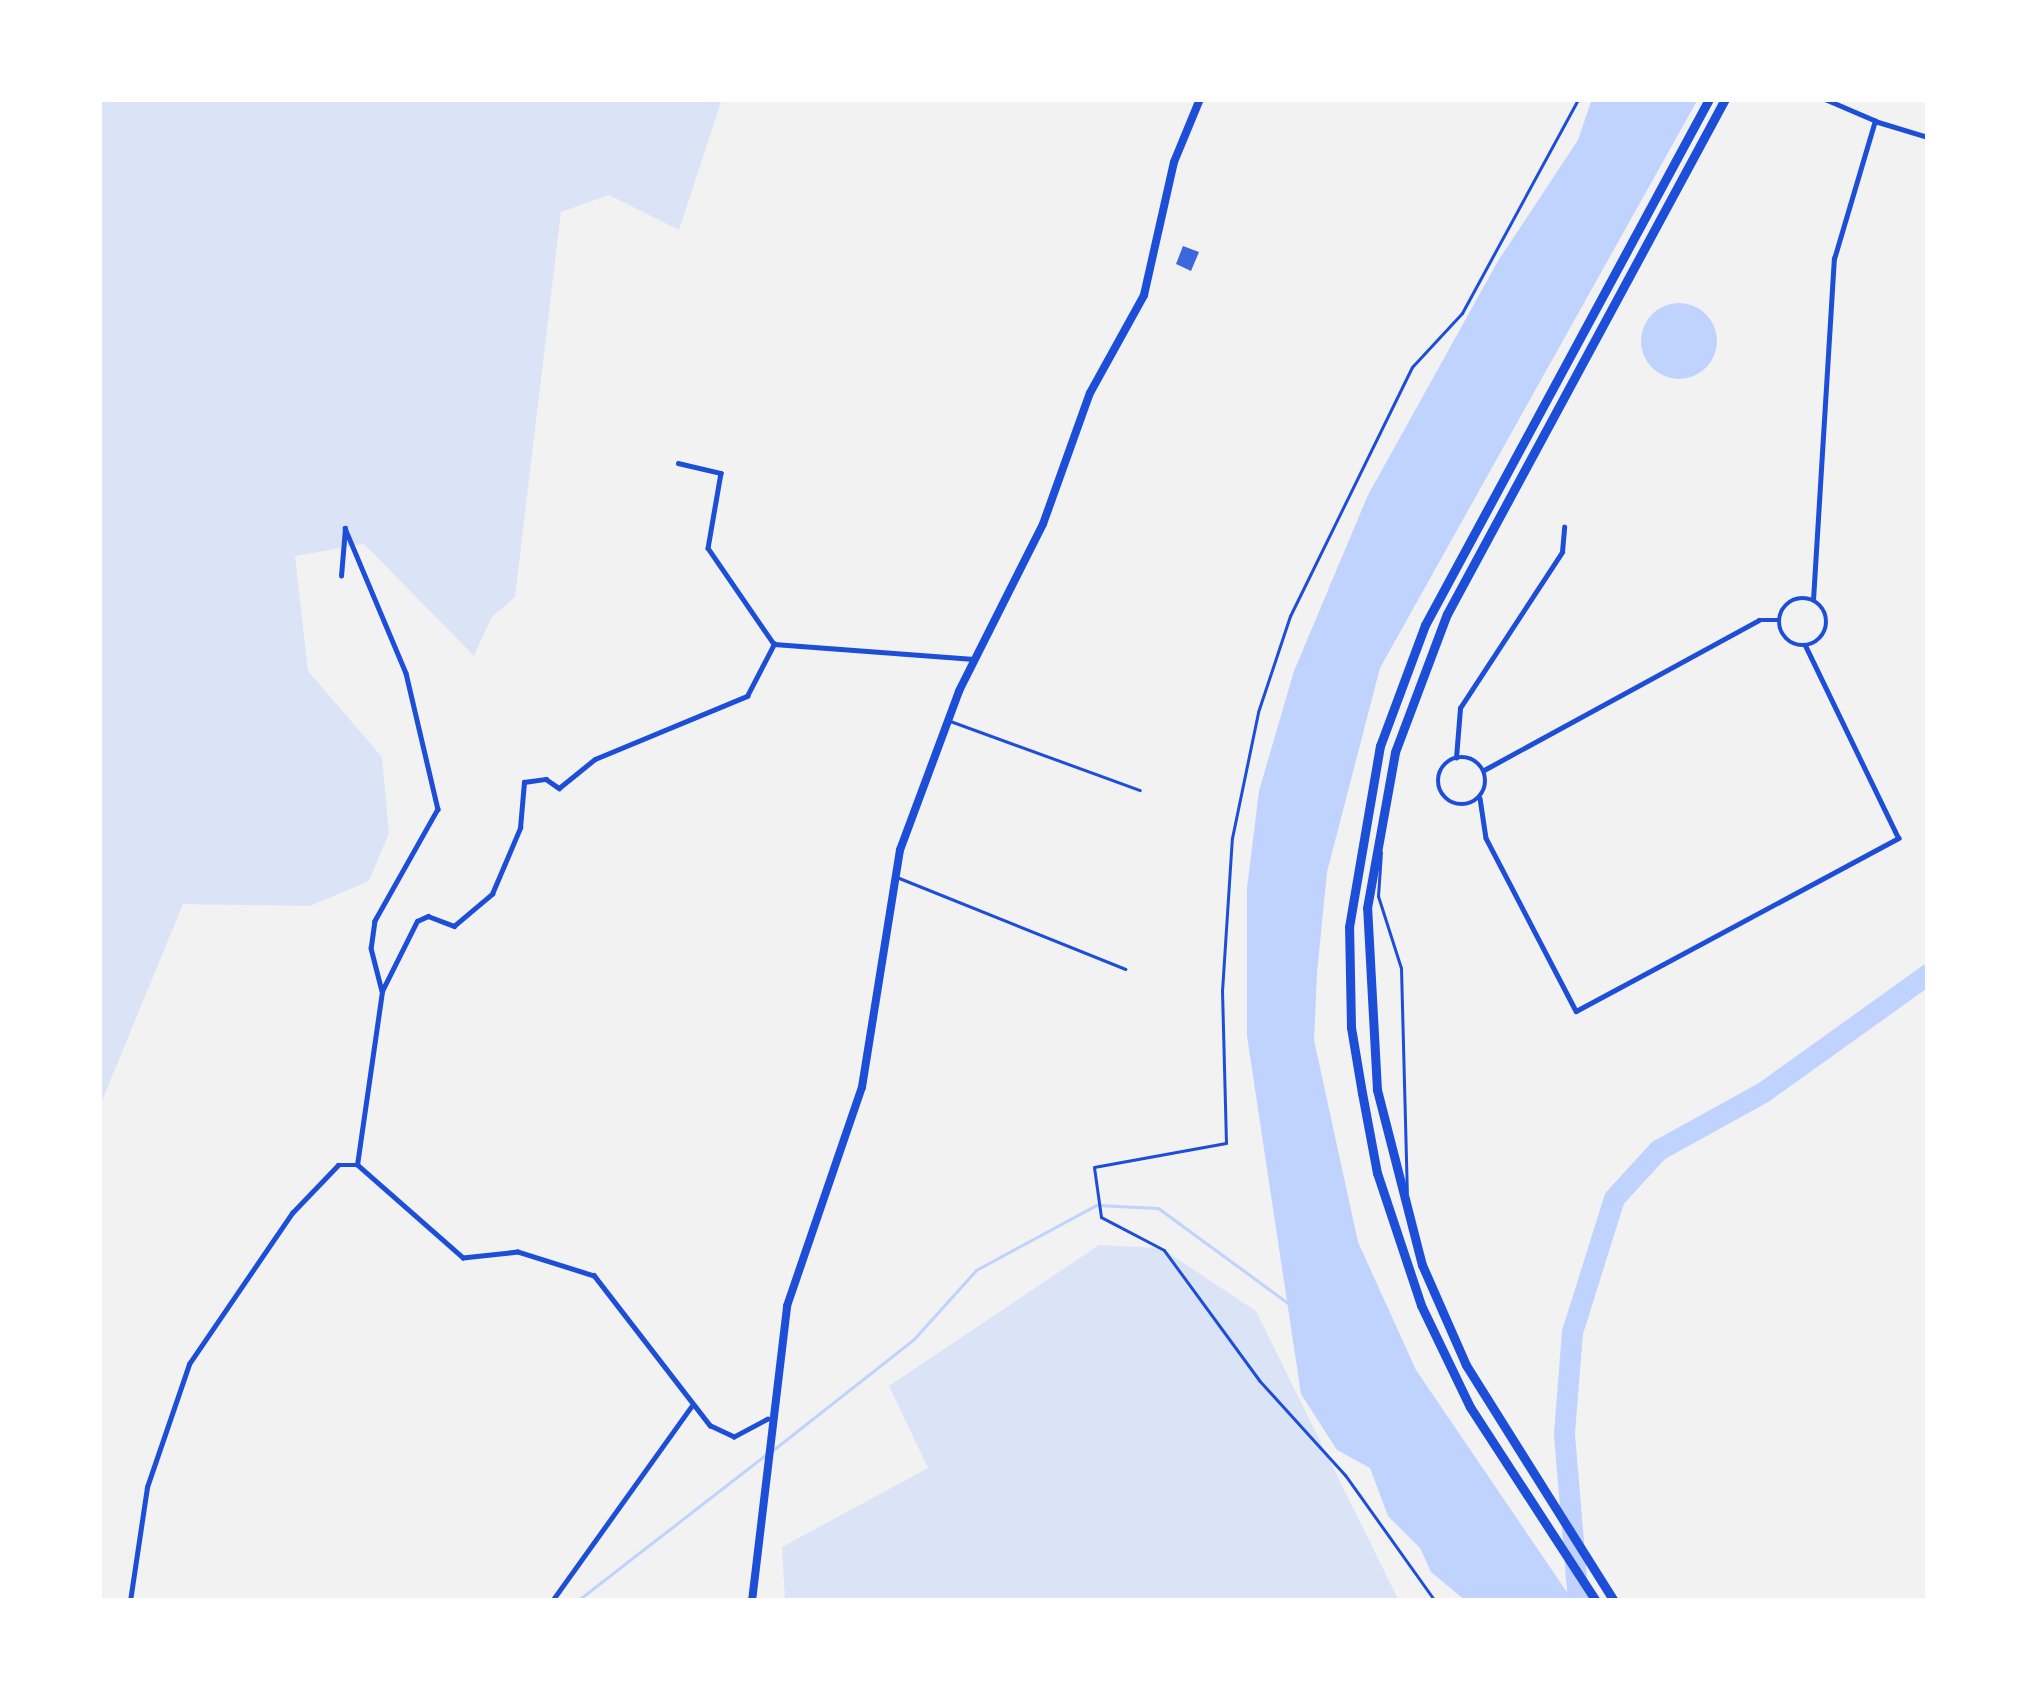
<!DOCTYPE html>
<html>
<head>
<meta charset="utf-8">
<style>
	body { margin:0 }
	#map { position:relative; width:2027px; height:1700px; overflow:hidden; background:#f2f2f2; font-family:Lato,sans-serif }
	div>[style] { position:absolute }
	.green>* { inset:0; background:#dbe4f7 }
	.water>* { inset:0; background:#bfd3fe }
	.round { border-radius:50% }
	.stream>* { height:3px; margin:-1.5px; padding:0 1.5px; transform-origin:1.5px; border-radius:1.5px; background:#bfd3fe }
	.river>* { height:21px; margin:-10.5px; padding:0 10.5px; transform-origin:10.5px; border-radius:10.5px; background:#bfd3fe }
	.building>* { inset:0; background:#3d67dc }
	.path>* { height:3px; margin:-1.5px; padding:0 1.5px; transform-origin:1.5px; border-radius:1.5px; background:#1d4ed8 }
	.service>* { height:3px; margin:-1.5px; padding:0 1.5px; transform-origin:1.5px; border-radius:1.5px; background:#1d4ed8 }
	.minor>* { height:4.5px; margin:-2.25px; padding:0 2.25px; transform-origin:2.25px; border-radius:2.25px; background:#1d4ed8 }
	.minor>.ring { margin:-2.25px; padding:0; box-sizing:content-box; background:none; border:4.5px solid #1d4ed8; border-radius:50% }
	.secondary>* { height:8px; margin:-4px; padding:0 4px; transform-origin:4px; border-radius:4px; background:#1d4ed8 }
	.motorway>* { height:9px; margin:-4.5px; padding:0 4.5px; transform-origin:4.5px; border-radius:4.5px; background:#1d4ed8 }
	span { translate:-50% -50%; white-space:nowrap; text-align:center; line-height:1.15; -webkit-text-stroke:12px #fff; paint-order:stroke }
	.frame { position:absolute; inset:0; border:102px solid #fff; pointer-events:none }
</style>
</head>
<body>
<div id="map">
	<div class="green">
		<div style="clip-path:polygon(99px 99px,722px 99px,679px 230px,609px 195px,561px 212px,515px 597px,491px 618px,474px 656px,364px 544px,295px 556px,308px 671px,382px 757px,389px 833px,369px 881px,310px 906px,183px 904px,99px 1108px)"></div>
		<div style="clip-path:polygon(1099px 1245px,1161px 1248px,1256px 1311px,1399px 1601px,785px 1601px,782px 1547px,928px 1468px,889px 1386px)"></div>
	</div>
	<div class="water">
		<div style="clip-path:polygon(1592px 99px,1698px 99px,1380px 668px,1327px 872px,1317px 973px,1314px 1040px,1358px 1242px,1416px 1370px,1573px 1601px,1466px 1601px,1431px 1572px,1420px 1548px,1388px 1516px,1370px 1468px,1337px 1450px,1301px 1394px,1247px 1036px,1247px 888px,1259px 791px,1294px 671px,1368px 495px,1498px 261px,1578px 140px)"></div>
		<div class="round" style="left:1641px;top:303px;width:76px;height:76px"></div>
	</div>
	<div class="stream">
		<div style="left:773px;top:1450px;width:178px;rotate:-38.2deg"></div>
		<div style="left:913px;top:1340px;width:94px;rotate:-48deg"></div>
		<div style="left:976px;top:1270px;width:136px;rotate:-28.4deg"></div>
		<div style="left:1096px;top:1205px;width:62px;rotate:2.8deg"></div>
		<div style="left:1158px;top:1208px;width:161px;rotate:36.2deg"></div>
		<div style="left:577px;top:1601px;width:238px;rotate:-37.8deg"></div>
	</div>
	<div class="river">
		<div style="left:1578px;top:1601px;width:169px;rotate:-94.8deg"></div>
		<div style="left:1564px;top:1433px;width:101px;rotate:-85.5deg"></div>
		<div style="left:1572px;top:1332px;width:140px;rotate:-72.6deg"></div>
		<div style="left:1614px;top:1198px;width:65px;rotate:-47.5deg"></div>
		<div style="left:1658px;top:1150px;width:120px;rotate:-28.9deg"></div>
		<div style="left:1763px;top:1092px;width:203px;rotate:-35.6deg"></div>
	</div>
	<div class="building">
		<div style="clip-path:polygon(1183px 246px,1199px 252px,1191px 271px,1176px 264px)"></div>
	</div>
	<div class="path">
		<div style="left:1435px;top:1601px;width:155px;rotate:-125.5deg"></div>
		<div style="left:1345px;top:1475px;width:128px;rotate:-132.2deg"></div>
		<div style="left:1259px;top:1380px;width:161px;rotate:-126.2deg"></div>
		<div style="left:1164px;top:1250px;width:71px;rotate:-152.4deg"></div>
		<div style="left:1101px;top:1217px;width:50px;rotate:-98deg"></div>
		<div style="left:1094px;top:1167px;width:134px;rotate:-10.3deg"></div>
		<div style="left:1226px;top:1143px;width:152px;rotate:-91.5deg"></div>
		<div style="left:1222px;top:991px;width:153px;rotate:-86.3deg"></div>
		<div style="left:1232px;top:838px;width:129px;rotate:-78.3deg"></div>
		<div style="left:1258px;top:712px;width:101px;rotate:-71.6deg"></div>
		<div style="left:1290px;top:616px;width:277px;rotate:-63.9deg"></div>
		<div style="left:1412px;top:367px;width:74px;rotate:-47.2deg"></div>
		<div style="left:1462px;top:313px;width:243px;rotate:-61.5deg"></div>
	</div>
	<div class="service">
		<div style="left:950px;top:721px;width:202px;rotate:20deg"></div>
		<div style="left:1381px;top:852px;width:44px;rotate:93.9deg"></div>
		<div style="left:1378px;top:896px;width:76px;rotate:72.3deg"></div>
		<div style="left:1401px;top:968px;width:224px;rotate:88.5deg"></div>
		<div style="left:899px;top:878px;width:244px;rotate:21.9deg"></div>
	</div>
	<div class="minor">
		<div style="left:1875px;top:121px;width:55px;rotate:16.8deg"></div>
		<div style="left:678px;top:463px;width:44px;rotate:13.1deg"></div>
		<div style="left:721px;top:473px;width:76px;rotate:99.8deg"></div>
		<div style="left:708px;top:548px;width:116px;rotate:55.5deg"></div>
		<div style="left:774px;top:644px;width:200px;rotate:4.3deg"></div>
		<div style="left:341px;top:576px;width:48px;rotate:-85.2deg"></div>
		<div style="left:345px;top:528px;width:157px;rotate:67.2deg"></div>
		<div style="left:406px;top:673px;width:140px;rotate:76.8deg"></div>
		<div style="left:438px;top:809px;width:129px;rotate:119.4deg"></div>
		<div style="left:375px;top:921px;width:27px;rotate:98deg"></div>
		<div style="left:371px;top:948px;width:44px;rotate:75.7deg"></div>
		<div class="ring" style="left:1779px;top:598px;width:43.5px;height:43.5px"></div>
		<div style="left:1813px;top:600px;width:342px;rotate:-86.5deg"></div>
		<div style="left:1834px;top:259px;width:144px;rotate:-73.5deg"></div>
		<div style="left:1875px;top:121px;width:56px;rotate:-156.7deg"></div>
		<div class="ring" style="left:1438px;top:757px;width:43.5px;height:43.5px"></div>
		<div style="left:1456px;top:758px;width:50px;rotate:-85.4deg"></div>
		<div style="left:1460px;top:708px;width:186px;rotate:-56.8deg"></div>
		<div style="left:1562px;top:552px;width:25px;rotate:-85deg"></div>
		<div style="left:1484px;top:770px;width:313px;rotate:-28.6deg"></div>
		<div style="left:1759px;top:620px;width:20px"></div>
		<div style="left:1480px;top:798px;width:40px;rotate:81.5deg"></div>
		<div style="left:1486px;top:838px;width:195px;rotate:62.5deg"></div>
		<div style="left:1576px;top:1011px;width:366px;rotate:-28.2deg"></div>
		<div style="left:1898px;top:838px;width:213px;rotate:-115.8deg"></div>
		<div style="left:768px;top:1419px;width:38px;rotate:152deg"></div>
		<div style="left:734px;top:1437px;width:26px;rotate:-155deg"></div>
		<div style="left:710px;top:1426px;width:190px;rotate:-127.7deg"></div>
		<div style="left:594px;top:1276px;width:80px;rotate:-162.5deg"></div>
		<div style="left:518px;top:1252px;width:55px;rotate:173.8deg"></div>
		<div style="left:463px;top:1258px;width:141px;rotate:-138.7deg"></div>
		<div style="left:357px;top:1165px;width:176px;rotate:-81.8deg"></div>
		<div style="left:382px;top:991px;width:78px;rotate:-63.4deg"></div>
		<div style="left:417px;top:921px;width:12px;rotate:-24deg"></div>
		<div style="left:428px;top:916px;width:28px;rotate:21deg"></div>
		<div style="left:454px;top:926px;width:50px;rotate:-40.1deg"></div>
		<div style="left:492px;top:894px;width:72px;rotate:-67deg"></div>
		<div style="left:520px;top:828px;width:46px;rotate:-85deg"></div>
		<div style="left:524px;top:782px;width:22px;rotate:-8deg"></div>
		<div style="left:546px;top:779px;width:16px;rotate:35deg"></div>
		<div style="left:559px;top:788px;width:46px;rotate:-38.9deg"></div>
		<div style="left:595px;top:759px;width:165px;rotate:-22.5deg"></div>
		<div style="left:747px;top:696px;width:59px;rotate:-62.6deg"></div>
		<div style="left:130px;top:1601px;width:115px;rotate:-81.5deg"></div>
		<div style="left:147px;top:1487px;width:130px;rotate:-71.1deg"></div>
		<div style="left:189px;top:1364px;width:183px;rotate:-55.7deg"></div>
		<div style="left:292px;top:1213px;width:66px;rotate:-46.2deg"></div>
		<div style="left:338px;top:1165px;width:19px"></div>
		<div style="left:552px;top:1601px;width:239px;rotate:-54.4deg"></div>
	</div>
	<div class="secondary">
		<div style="left:752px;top:1601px;width:297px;rotate:-83.2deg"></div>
		<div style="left:787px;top:1306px;width:231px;rotate:-71.1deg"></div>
		<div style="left:862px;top:1087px;width:240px;rotate:-80.9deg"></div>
		<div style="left:900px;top:850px;width:170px;rotate:-69.6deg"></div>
		<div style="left:959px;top:691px;width:187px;rotate:-63.3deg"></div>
		<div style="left:1043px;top:524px;width:139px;rotate:-70.3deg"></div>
		<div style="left:1090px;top:393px;width:112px;rotate:-61.1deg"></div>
		<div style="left:1144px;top:295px;width:136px;rotate:-77.3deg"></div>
		<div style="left:1174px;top:162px;width:68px;rotate:-67.6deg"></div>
	</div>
	<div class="motorway">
		<div style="left:1596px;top:1601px;width:231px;rotate:-123deg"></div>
		<div style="left:1470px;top:1407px;width:113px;rotate:-115.7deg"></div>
		<div style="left:1421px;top:1305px;width:139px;rotate:-108.4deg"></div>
		<div style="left:1377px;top:1173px;width:81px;rotate:-100.6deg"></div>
		<div style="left:1362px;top:1093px;width:67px;rotate:-99.5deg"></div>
		<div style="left:1351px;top:1027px;width:100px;rotate:-91.1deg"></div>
		<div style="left:1349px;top:927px;width:184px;rotate:-80.3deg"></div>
		<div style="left:1380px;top:746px;width:129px;rotate:-69.6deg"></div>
		<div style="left:1425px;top:625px;width:598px;rotate:-61.63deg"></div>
		<div style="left:1614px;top:1601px;width:279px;rotate:-122.1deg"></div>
		<div style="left:1466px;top:1365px;width:109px;rotate:-113.7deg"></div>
		<div style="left:1422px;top:1265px;width:181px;rotate:-104.4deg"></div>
		<div style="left:1377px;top:1090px;width:182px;rotate:-93.1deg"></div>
		<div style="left:1367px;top:908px;width:158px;rotate:-79.8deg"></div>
		<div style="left:1395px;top:752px;width:147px;rotate:-69.4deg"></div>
		<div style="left:1447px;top:614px;width:585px;rotate:-61.64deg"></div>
	</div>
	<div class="frame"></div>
</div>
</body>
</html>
